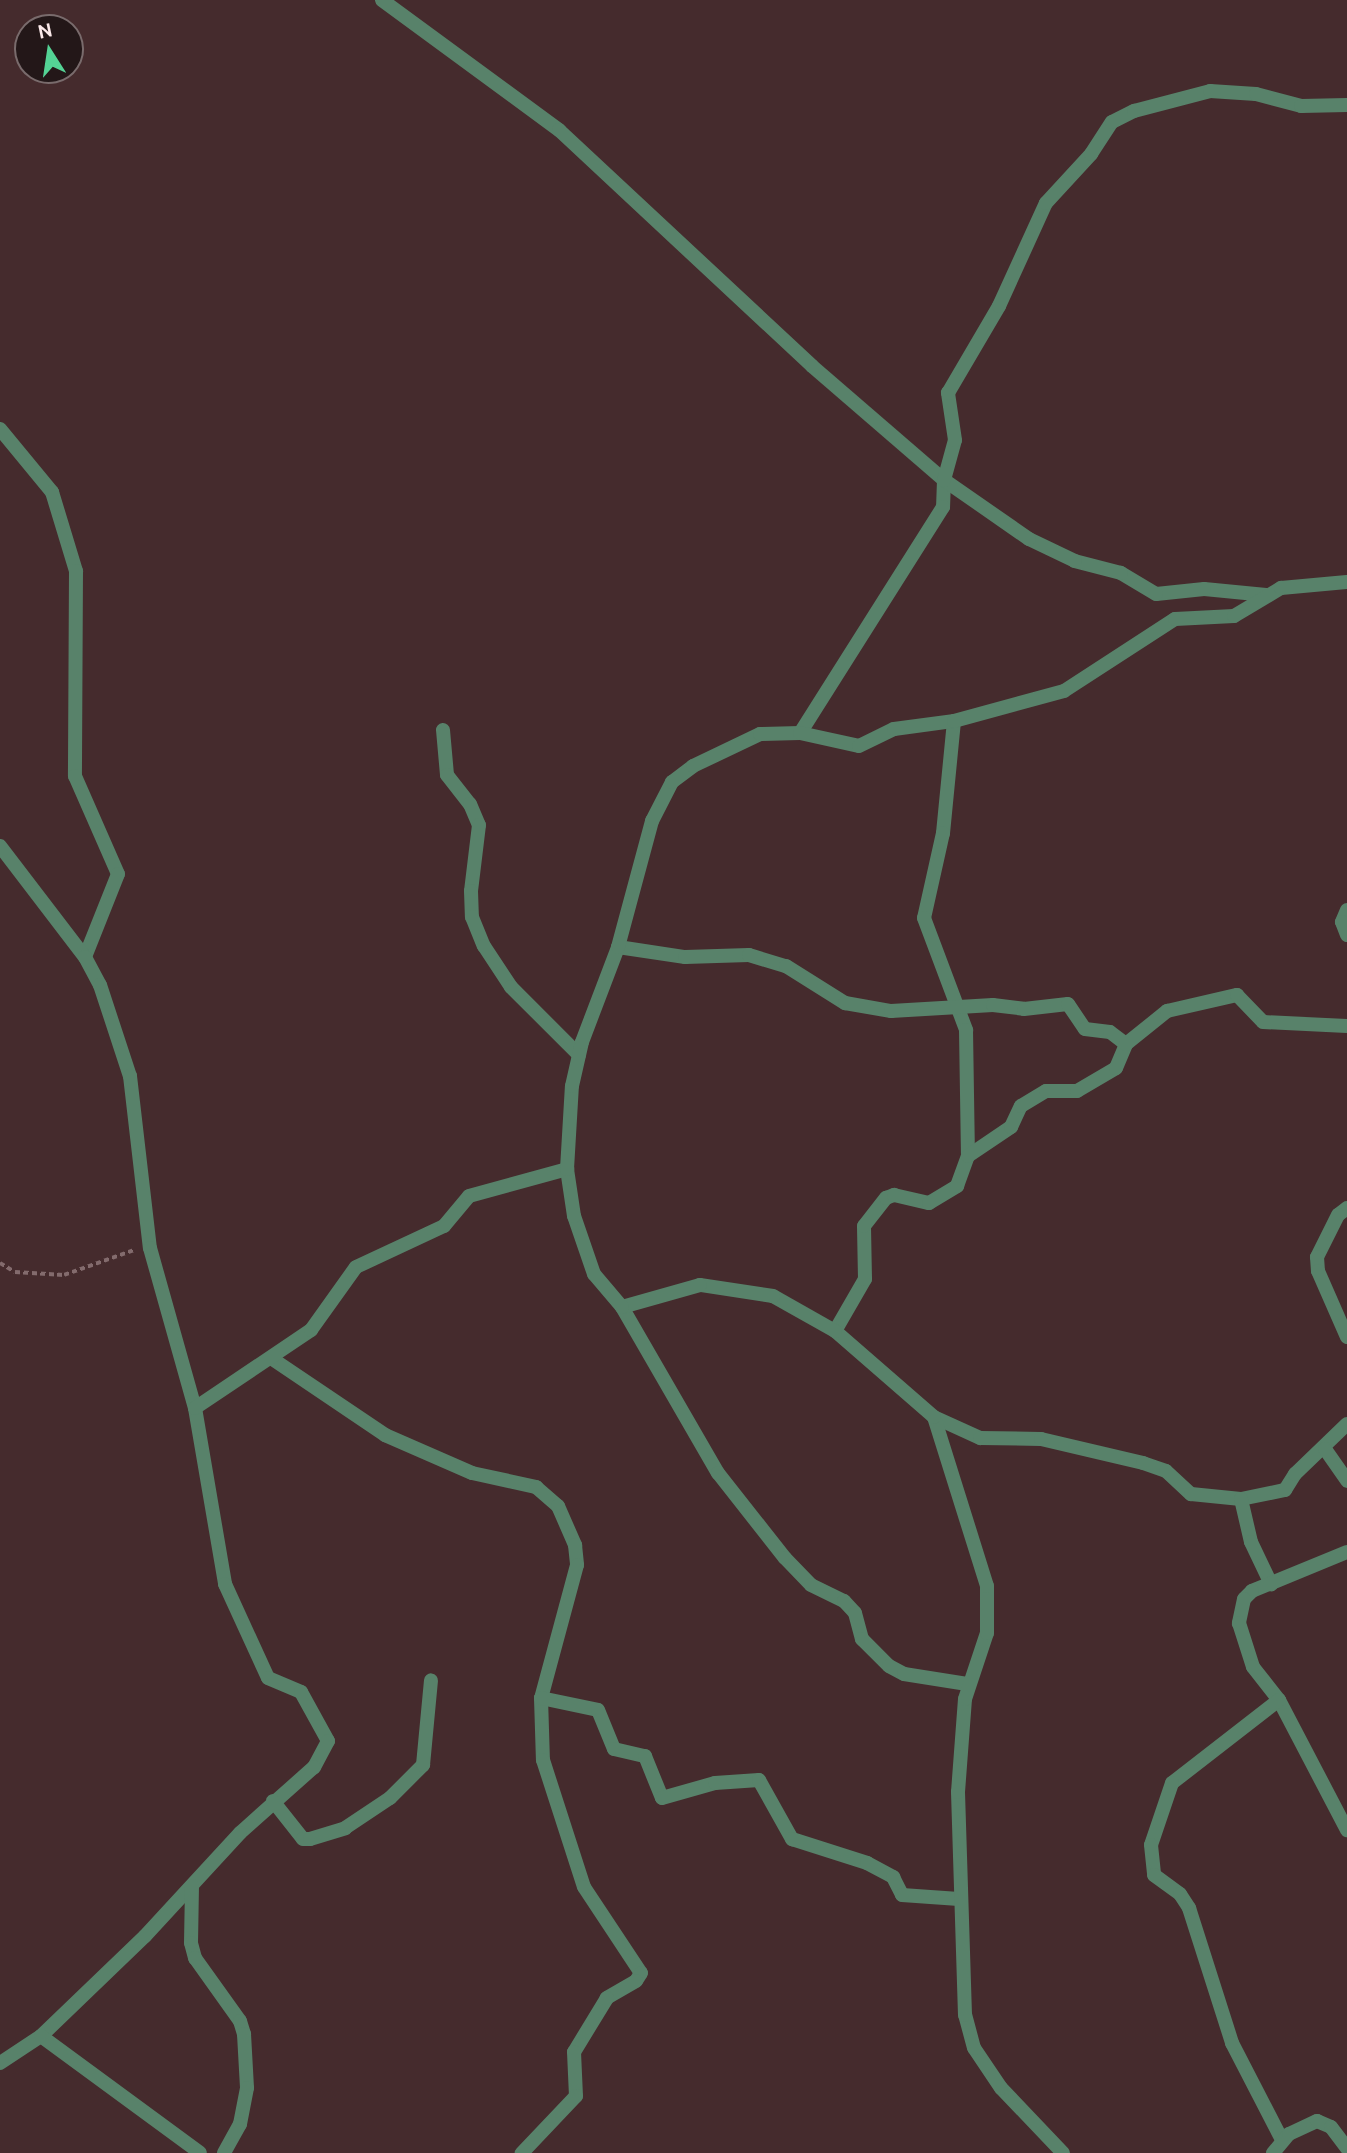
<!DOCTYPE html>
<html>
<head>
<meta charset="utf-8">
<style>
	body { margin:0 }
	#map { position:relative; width:1347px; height:2153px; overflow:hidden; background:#452b2d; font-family:Ubuntu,sans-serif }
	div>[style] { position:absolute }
	.path>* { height:3.5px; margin-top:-1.75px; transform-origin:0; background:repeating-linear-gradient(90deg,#836b6d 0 5px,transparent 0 8.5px) }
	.minor>* { height:14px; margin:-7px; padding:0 7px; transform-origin:7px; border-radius:7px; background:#58826a }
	span { translate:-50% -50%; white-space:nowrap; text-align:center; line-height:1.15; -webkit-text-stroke:6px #231718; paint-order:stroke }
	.north { position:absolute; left:14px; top:14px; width:70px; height:70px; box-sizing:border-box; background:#231718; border:2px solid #796b6c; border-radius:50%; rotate:348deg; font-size:19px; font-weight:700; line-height:28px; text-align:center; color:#fbe9ea }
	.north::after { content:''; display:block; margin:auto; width:24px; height:32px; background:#54d395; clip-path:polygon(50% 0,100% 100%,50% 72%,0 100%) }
</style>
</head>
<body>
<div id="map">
	<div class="path">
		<div style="left:0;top:1263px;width:17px;rotate:31deg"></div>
		<div style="left:15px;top:1272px;width:49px;rotate:3.5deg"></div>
		<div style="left:64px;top:1275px;width:74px;rotate:-19.7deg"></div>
	</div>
	<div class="minor">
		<div style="left:382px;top:0;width:220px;rotate:36.3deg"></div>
		<div style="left:559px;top:130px;width:346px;rotate:43deg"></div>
		<div style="left:812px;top:366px;width:174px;rotate:40.8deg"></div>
		<div style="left:944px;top:480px;width:27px;rotate:92deg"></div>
		<div style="left:943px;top:507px;width:267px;rotate:122.3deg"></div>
		<div style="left:0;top:429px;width:82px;rotate:50.5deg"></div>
		<div style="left:52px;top:492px;width:83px;rotate:73.1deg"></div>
		<div style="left:76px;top:571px;width:205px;rotate:90.3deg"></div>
		<div style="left:75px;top:776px;width:107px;rotate:66.3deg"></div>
		<div style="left:118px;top:874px;width:89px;rotate:111.7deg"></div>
		<div style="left:1266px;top:595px;width:62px;rotate:-174.5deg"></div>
		<div style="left:1204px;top:589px;width:48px;rotate:174.1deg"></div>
		<div style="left:1156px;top:594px;width:41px;rotate:-149deg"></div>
		<div style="left:1121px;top:573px;width:48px;rotate:-165.4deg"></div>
		<div style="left:1075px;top:561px;width:51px;rotate:-154.4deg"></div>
		<div style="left:1029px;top:539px;width:103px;rotate:-145.2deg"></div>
		<div style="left:944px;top:480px;width:41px;rotate:-74.6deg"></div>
		<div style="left:955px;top:440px;width:48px;rotate:-98.5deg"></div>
		<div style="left:948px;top:393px;width:101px;rotate:-59.6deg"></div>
		<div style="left:999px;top:306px;width:113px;rotate:-65.5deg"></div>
		<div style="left:1046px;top:203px;width:67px;rotate:-47.4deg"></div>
		<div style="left:1091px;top:154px;width:38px;rotate:-57deg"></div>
		<div style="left:1112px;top:122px;width:25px;rotate:-27deg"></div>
		<div style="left:1134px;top:111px;width:79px;rotate:-14.7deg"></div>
		<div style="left:1210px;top:91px;width:46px;rotate:3.7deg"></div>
		<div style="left:1256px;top:94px;width:47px;rotate:14.9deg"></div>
		<div style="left:1301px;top:106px;width:46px;rotate:-1.2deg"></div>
		<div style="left:954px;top:721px;width:113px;rotate:95.6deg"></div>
		<div style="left:943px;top:833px;width:87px;rotate:102.6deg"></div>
		<div style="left:924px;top:918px;width:120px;rotate:69.4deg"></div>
		<div style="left:966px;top:1030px;width:126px;rotate:89.1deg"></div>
		<div style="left:443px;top:730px;width:45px;rotate:84.9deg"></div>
		<div style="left:447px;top:775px;width:37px;rotate:52deg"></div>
		<div style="left:470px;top:804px;width:23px;rotate:67deg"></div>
		<div style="left:479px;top:825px;width:66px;rotate:96.9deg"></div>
		<div style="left:471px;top:891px;width:26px;rotate:88deg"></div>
		<div style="left:472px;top:917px;width:31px;rotate:68deg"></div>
		<div style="left:484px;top:946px;width:49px;rotate:56.6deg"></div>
		<div style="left:511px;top:987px;width:96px;rotate:45deg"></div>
		<div style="left:0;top:846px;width:140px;rotate:52.6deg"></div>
		<div style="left:85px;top:957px;width:32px;rotate:62deg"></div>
		<div style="left:100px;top:985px;width:96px;rotate:71.8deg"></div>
		<div style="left:130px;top:1076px;width:173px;rotate:83.4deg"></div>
		<div style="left:150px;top:1248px;width:166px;rotate:74.3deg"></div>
		<div style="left:195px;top:1408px;width:179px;rotate:80.3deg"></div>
		<div style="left:225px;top:1584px;width:103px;rotate:65.4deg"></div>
		<div style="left:268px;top:1678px;width:36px;rotate:23deg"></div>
		<div style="left:301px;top:1692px;width:56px;rotate:61.1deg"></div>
		<div style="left:328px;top:1741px;width:30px;rotate:118deg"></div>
		<div style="left:314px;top:1767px;width:99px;rotate:138.3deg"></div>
		<div style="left:240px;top:1833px;width:140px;rotate:132.7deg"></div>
		<div style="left:145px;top:1936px;width:144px;rotate:136.1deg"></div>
		<div style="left:41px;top:2036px;width:49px;rotate:146.6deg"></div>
		<div style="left:1347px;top:910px;width:13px;rotate:113deg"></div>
		<div style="left:1342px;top:922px;width:14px;rotate:69deg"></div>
		<div style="left:618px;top:947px;width:68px;rotate:8.5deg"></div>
		<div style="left:685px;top:957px;width:64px;rotate:-1.8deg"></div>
		<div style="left:749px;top:955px;width:39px;rotate:17deg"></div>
		<div style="left:786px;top:966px;width:70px;rotate:32.1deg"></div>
		<div style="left:845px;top:1003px;width:47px;rotate:9.9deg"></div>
		<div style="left:891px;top:1011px;width:102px;rotate:-3.4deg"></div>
		<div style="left:993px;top:1005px;width:31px;rotate:7deg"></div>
		<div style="left:1024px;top:1009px;width:44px;rotate:-6.5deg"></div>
		<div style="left:1068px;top:1004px;width:30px;rotate:56deg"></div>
		<div style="left:1085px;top:1029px;width:25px;rotate:7deg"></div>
		<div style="left:1110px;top:1032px;width:20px;rotate:37deg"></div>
		<div style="left:1347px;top:1208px;width:11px;rotate:142deg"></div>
		<div style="left:1338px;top:1215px;width:47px;rotate:116.6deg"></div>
		<div style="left:1317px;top:1257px;width:14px;rotate:86deg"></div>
		<div style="left:1318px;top:1271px;width:72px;rotate:66.3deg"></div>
		<div style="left:622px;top:1307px;width:192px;rotate:60deg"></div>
		<div style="left:718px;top:1473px;width:108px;rotate:51.8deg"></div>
		<div style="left:785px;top:1558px;width:37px;rotate:46deg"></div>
		<div style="left:811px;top:1585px;width:37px;rotate:26deg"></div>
		<div style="left:844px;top:1601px;width:16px;rotate:47deg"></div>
		<div style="left:855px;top:1613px;width:27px;rotate:75deg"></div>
		<div style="left:862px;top:1639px;width:38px;rotate:45deg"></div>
		<div style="left:889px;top:1666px;width:17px;rotate:28deg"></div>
		<div style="left:904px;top:1674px;width:64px;rotate:9deg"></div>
		<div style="left:835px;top:1331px;width:60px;rotate:-60deg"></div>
		<div style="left:865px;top:1279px;width:53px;rotate:-91.1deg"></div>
		<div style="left:864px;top:1226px;width:36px;rotate:-52deg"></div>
		<div style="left:886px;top:1198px;width:9px;rotate:-21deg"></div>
		<div style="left:894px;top:1195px;width:36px;rotate:13deg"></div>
		<div style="left:929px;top:1203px;width:33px;rotate:-31deg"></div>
		<div style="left:957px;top:1186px;width:32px;rotate:-70deg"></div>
		<div style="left:968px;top:1156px;width:52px;rotate:-34deg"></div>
		<div style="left:1011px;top:1127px;width:23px;rotate:-65deg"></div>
		<div style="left:1021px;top:1106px;width:29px;rotate:-31deg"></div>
		<div style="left:1046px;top:1091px;width:31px"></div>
		<div style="left:1077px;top:1091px;width:45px;rotate:-30.5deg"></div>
		<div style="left:1116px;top:1068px;width:26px;rotate:-67deg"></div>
		<div style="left:1126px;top:1044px;width:53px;rotate:-38.8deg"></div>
		<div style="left:1167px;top:1011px;width:72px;rotate:-12.9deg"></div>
		<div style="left:1237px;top:995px;width:37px;rotate:46deg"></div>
		<div style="left:1263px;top:1022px;width:84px;rotate:2.7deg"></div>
		<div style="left:271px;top:1358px;width:138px;rotate:34deg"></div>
		<div style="left:385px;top:1435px;width:95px;rotate:23.6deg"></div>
		<div style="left:472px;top:1473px;width:66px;rotate:12.3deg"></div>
		<div style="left:536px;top:1487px;width:29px;rotate:41deg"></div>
		<div style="left:558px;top:1506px;width:43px;rotate:66.4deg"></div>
		<div style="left:575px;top:1545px;width:20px;rotate:84deg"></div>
		<div style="left:577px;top:1565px;width:138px;rotate:105.1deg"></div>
		<div style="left:541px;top:1698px;width:62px;rotate:88.2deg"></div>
		<div style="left:543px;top:1760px;width:133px;rotate:72.1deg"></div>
		<div style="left:584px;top:1887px;width:103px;rotate:56.5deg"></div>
		<div style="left:641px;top:1973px;width:9px;rotate:122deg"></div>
		<div style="left:636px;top:1981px;width:34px;rotate:150deg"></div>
		<div style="left:607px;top:1998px;width:63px;rotate:121.4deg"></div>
		<div style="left:574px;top:2052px;width:44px;rotate:87.4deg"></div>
		<div style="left:576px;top:2096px;width:79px;rotate:133.5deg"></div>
		<div style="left:195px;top:1408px;width:140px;rotate:-33.9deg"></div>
		<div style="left:311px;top:1330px;width:77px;rotate:-54.5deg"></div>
		<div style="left:356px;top:1267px;width:97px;rotate:-25deg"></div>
		<div style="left:444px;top:1226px;width:39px;rotate:-50deg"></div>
		<div style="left:469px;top:1196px;width:102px;rotate:-15.4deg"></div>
		<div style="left:934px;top:1417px;width:51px;rotate:24.5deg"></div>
		<div style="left:980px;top:1438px;width:61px;rotate:0.9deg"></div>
		<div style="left:1041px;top:1439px;width:105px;rotate:13.2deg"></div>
		<div style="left:1143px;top:1463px;width:24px;rotate:19deg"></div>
		<div style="left:1166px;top:1471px;width:34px;rotate:43deg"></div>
		<div style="left:1191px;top:1494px;width:50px;rotate:5.7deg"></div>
		<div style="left:1241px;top:1499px;width:45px;rotate:-11.6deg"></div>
		<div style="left:1285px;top:1490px;width:19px;rotate:-58deg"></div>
		<div style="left:1295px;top:1474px;width:72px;rotate:-43.9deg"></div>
		<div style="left:1325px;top:1449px;width:39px;rotate:55deg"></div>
		<div style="left:1241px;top:1499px;width:44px;rotate:76.9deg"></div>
		<div style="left:1251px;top:1542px;width:47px;rotate:64.5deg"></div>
		<div style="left:1347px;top:1552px;width:103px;rotate:157.7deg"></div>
		<div style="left:1252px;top:1591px;width:11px;rotate:135deg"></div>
		<div style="left:1244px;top:1599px;width:25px;rotate:102deg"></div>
		<div style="left:1239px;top:1623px;width:46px;rotate:72.3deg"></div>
		<div style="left:1253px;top:1667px;width:42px;rotate:51.8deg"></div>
		<div style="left:1279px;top:1700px;width:147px;rotate:62.4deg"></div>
		<div style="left:541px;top:1698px;width:58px;rotate:11.9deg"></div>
		<div style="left:598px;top:1710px;width:42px;rotate:67.7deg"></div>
		<div style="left:614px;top:1749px;width:32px;rotate:13deg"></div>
		<div style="left:645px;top:1756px;width:45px;rotate:68deg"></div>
		<div style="left:662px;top:1798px;width:55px;rotate:-15.8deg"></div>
		<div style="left:715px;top:1783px;width:44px;rotate:-3.9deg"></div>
		<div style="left:759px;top:1780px;width:68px;rotate:60.8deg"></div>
		<div style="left:792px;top:1839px;width:79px;rotate:17.7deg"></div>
		<div style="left:867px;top:1863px;width:30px;rotate:28deg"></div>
		<div style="left:893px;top:1877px;width:20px;rotate:63deg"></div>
		<div style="left:902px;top:1895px;width:57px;rotate:4deg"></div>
		<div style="left:1279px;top:1700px;width:135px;rotate:142.2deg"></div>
		<div style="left:1172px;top:1783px;width:65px;rotate:108.7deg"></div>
		<div style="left:1151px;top:1845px;width:30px;rotate:84deg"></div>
		<div style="left:1154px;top:1875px;width:32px;rotate:36deg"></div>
		<div style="left:1180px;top:1894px;width:17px;rotate:57deg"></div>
		<div style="left:1189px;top:1908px;width:142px;rotate:72.3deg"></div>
		<div style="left:1232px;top:2043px;width:109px;rotate:62.7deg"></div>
		<div style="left:273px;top:1801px;width:48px;rotate:51.7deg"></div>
		<div style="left:303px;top:1839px;width:7px"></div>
		<div style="left:310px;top:1839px;width:37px;rotate:-17deg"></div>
		<div style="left:345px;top:1828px;width:54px;rotate:-33.7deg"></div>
		<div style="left:390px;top:1798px;width:47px;rotate:-45deg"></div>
		<div style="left:423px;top:1765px;width:85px;rotate:-84.6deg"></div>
		<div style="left:192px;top:1886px;width:57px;rotate:91deg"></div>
		<div style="left:191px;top:1943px;width:16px;rotate:75deg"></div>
		<div style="left:195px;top:1958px;width:77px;rotate:54.5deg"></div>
		<div style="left:240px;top:2021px;width:14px;rotate:73deg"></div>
		<div style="left:244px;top:2034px;width:54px;rotate:86.8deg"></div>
		<div style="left:247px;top:2088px;width:37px;rotate:101deg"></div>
		<div style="left:240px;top:2124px;width:33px;rotate:119deg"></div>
		<div style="left:41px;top:2036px;width:197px;rotate:36.3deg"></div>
		<div style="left:1063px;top:2153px;width:90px;rotate:-133.6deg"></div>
		<div style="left:1001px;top:2088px;width:48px;rotate:-124deg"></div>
		<div style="left:974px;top:2048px;width:34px;rotate:-105deg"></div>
		<div style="left:965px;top:2015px;width:223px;rotate:-91.8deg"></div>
		<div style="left:958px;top:1792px;width:93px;rotate:-85.7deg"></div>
		<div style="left:965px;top:1699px;width:70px;rotate:-71.6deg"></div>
		<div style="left:987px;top:1633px;width:47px;rotate:-90deg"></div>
		<div style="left:987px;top:1586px;width:177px;rotate:-107.4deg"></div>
		<div style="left:934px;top:1417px;width:131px;rotate:-139deg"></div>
		<div style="left:835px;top:1331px;width:71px;rotate:-150.6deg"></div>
		<div style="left:773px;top:1296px;width:74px;rotate:-171.4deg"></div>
		<div style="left:700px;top:1285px;width:81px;rotate:164.2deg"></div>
		<div style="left:622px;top:1307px;width:43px;rotate:-130.3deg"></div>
		<div style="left:594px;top:1274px;width:61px;rotate:-109deg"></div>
		<div style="left:574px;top:1216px;width:48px;rotate:-98.5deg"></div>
		<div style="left:567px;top:1169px;width:83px;rotate:-86.6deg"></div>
		<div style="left:572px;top:1086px;width:45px;rotate:-77.2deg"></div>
		<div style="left:582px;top:1042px;width:102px;rotate:-69.2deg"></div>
		<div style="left:618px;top:947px;width:131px;rotate:-74.9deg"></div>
		<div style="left:652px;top:821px;width:44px;rotate:-62.9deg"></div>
		<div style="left:672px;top:782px;width:26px;rotate:-37deg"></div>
		<div style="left:693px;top:766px;width:74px;rotate:-25.5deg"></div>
		<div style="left:760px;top:734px;width:40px;rotate:-1.4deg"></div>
		<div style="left:800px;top:733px;width:60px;rotate:12.4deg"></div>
		<div style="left:859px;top:746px;width:39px;rotate:-26deg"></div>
		<div style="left:894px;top:729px;width:61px;rotate:-7.6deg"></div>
		<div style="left:954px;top:721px;width:114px;rotate:-15.3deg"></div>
		<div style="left:1064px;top:691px;width:132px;rotate:-33deg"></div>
		<div style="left:1175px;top:619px;width:59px;rotate:-2.9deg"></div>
		<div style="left:1234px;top:616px;width:55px;rotate:-30.8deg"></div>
		<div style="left:1281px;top:588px;width:66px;rotate:-5.2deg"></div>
		<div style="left:1273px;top:2153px;width:25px;rotate:-50deg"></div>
		<div style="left:1289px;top:2134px;width:31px;rotate:-25deg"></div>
		<div style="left:1317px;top:2121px;width:15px;rotate:23deg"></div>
		<div style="left:1331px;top:2127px;width:26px;rotate:53deg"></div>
	</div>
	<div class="north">N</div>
</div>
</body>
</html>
